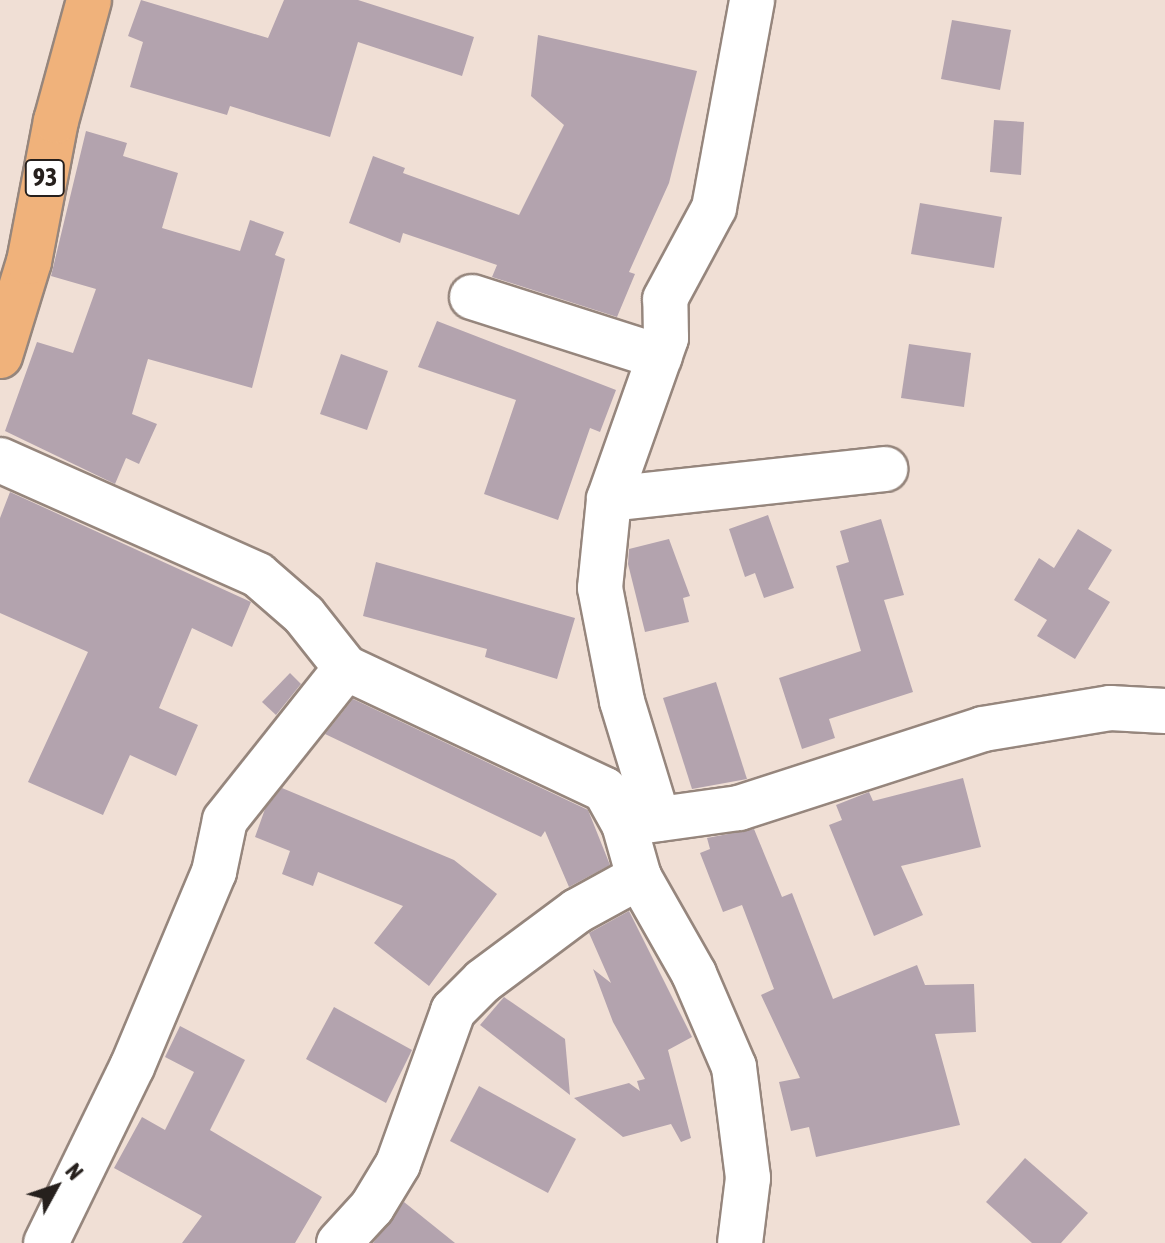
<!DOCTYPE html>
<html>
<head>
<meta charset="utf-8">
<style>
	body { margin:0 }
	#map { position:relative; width:1165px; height:1243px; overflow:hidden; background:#f0dfd5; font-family:"Asap Condensed",sans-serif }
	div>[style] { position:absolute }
	.building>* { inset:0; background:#b3a3ae }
	.roads { filter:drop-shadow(2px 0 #96867d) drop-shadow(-2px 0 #96867d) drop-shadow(0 2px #96867d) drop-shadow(0 -2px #96867d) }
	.minor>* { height:44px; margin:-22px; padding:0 22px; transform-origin:22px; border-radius:22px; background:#fff }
	.major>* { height:44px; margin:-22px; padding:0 22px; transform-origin:22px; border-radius:22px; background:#f0b27b }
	span { translate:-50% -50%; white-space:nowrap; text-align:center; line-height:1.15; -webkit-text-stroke:6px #fff; paint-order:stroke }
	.shield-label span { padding:2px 6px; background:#fff; border:2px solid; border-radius:6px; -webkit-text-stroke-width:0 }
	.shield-label { font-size:26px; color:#26201d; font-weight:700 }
	.north { position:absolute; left:16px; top:1147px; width:80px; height:80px; -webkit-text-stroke:6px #fff; paint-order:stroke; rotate:50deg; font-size:22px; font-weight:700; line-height:32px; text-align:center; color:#26201d }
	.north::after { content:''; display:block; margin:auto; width:28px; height:36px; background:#26201d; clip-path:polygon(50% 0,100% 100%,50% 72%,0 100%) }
</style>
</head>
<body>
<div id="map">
	<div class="building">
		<div style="clip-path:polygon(141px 0,268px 38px,284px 0,358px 0,474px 37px,462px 76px,358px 42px,330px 137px,230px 106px,227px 115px,130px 87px,143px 42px,128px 36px)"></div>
		<div style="clip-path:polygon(952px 20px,1011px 30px,1000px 90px,941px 79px)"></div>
		<div style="clip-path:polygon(538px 35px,697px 71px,669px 183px,629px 272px,635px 274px,617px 317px,492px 277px,497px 265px,403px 233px,400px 243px,349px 223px,373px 156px,405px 168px,403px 173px,519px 215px,564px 125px,531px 96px)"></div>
		<div style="clip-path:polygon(994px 120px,1024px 122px,1021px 175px,990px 172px)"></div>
		<div style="clip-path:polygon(86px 131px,127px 143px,123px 156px,178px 173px,162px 228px,240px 251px,250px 220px,284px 232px,275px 255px,285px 259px,252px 388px,148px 359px,132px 414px,157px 424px,139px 464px,126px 458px,115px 484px,5px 431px,37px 342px,73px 353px,96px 289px,51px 276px)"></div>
		<div style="clip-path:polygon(920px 203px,1002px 217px,994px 268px,911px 254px)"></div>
		<div style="clip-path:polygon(437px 321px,616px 390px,600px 432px,590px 428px,558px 520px,484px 494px,516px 400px,418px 367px)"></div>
		<div style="clip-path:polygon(909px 344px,971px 353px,964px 407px,901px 398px)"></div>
		<div style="clip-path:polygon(341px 354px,388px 371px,367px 430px,320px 414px)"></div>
		<div style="clip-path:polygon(10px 492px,251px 602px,232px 647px,192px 628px,159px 708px,198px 725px,176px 776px,130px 755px,103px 815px,28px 782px,88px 652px,0 613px,0 518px)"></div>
		<div style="clip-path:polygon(768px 515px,794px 588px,764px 598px,755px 573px,745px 577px,729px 529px)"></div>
		<div style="clip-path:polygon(881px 519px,904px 595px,884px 600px,913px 692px,829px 719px,835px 738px,802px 749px,779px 678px,861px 651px,836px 566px,849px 562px,840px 531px)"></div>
		<div style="clip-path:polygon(1078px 529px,1112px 550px,1088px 589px,1110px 602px,1075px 659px,1037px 636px,1047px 620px,1014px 600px,1039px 558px,1054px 568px)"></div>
		<div style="clip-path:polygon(669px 539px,690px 596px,683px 598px,689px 622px,645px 632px,628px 564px,629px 549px)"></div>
		<div style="clip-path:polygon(376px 562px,575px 618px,557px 679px,485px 657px,487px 649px,363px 616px)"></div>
		<div style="clip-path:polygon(290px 673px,301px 684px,276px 715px,262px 702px)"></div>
		<div style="clip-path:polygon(716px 682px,747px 779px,692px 789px,663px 698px)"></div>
		<div style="clip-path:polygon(353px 699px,588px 810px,610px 865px,569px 887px,545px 831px,541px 837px,325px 734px)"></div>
		<div style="clip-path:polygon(963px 778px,981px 847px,901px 866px,923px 915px,874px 936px,829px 825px,842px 820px,836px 805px,869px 792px,873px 801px)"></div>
		<div style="clip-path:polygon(282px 788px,454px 860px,497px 894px,429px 986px,374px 943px,403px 906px,318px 872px,313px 886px,282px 874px,290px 851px,255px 837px,265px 809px)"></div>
		<div style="clip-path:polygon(754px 829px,782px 897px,792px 893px,833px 999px,917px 965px,925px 985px,974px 984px,976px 1032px,935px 1034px,960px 1125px,816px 1157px,809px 1127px,791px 1131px,779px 1082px,800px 1078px,761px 995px,774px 989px,742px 905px,723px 912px,700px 853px,710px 849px,707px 838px)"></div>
		<div style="clip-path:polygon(629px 911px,692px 1037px,668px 1050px,691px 1138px,681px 1142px,671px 1124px,623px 1137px,574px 1098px,629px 1083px,640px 1091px,637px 1081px,645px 1079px,613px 1022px,593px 969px,611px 983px,589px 933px)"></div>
		<div style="clip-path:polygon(504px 997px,565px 1039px,570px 1095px,480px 1025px)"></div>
		<div style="clip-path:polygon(334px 1007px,412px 1050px,386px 1103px,306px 1059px)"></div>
		<div style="clip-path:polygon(180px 1026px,245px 1060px,210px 1130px,322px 1197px,295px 1243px,182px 1243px,202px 1216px,114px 1168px,142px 1117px,165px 1130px,194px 1072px,165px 1057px)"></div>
		<div style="clip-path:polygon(479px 1086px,576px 1139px,548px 1193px,450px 1141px)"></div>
		<div style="clip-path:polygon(1025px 1158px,1088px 1213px,1061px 1243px,1032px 1243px,986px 1202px)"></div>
		<div style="clip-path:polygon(404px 1202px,455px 1243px,373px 1243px)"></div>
	</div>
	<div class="roads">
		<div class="minor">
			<div style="left:472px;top:297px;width:197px;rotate:17.7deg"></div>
			<div style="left:0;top:460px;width:282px;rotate:24deg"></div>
			<div style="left:258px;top:575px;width:61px;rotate:41deg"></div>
			<div style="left:304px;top:615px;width:68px;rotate:51.6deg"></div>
			<div style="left:346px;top:668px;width:286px;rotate:25.2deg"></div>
			<div style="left:605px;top:790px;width:39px;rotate:61deg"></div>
			<div style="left:624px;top:824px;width:55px;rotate:74.2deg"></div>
			<div style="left:639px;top:877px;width:112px;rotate:60.4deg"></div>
			<div style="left:694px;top:974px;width:101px;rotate:66.7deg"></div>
			<div style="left:734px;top:1067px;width:112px;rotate:82.8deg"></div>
			<div style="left:748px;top:1178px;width:65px;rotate:97deg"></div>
			<div style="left:609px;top:499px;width:278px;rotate:-6.2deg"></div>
			<div style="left:658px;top:819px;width:123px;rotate:-107deg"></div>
			<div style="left:622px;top:701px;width:115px;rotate:-101deg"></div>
			<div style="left:600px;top:588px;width:89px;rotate:-84.2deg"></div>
			<div style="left:609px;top:499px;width:171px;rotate:-70.5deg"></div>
			<div style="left:666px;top:338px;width:39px;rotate:-91deg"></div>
			<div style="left:665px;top:299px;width:103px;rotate:-61.7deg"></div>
			<div style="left:714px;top:208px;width:211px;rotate:-79.6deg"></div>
			<div style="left:631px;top:823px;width:109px;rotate:-7.9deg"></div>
			<div style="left:739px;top:808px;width:256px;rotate:-17.9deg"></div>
			<div style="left:983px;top:729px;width:129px;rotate:-9.4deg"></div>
			<div style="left:1110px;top:708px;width:55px;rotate:3.1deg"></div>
			<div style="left:46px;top:1243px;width:196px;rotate:-64deg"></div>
			<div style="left:132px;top:1067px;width:212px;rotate:-67.2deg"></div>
			<div style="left:214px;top:872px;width:53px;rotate:-78.1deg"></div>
			<div style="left:225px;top:820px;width:194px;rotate:-51.5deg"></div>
			<div style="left:339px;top:1243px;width:49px;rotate:-47.5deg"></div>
			<div style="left:372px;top:1207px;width:50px;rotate:-58.8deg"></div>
			<div style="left:398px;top:1164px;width:163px;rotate:-70.2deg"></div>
			<div style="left:453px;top:1011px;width:42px;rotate:-45deg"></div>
			<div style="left:483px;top:981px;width:117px;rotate:-36.7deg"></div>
			<div style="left:577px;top:911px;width:71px;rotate:-28.7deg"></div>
		</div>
		<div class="major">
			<div style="left:0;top:356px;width:98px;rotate:-72.9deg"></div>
			<div style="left:29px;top:262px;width:144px;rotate:-79.2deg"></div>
			<div style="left:56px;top:121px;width:125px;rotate:-74.7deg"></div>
		</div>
	</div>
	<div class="shield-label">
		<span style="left:45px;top:178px">93</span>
	</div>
	<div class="north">N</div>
</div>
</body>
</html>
